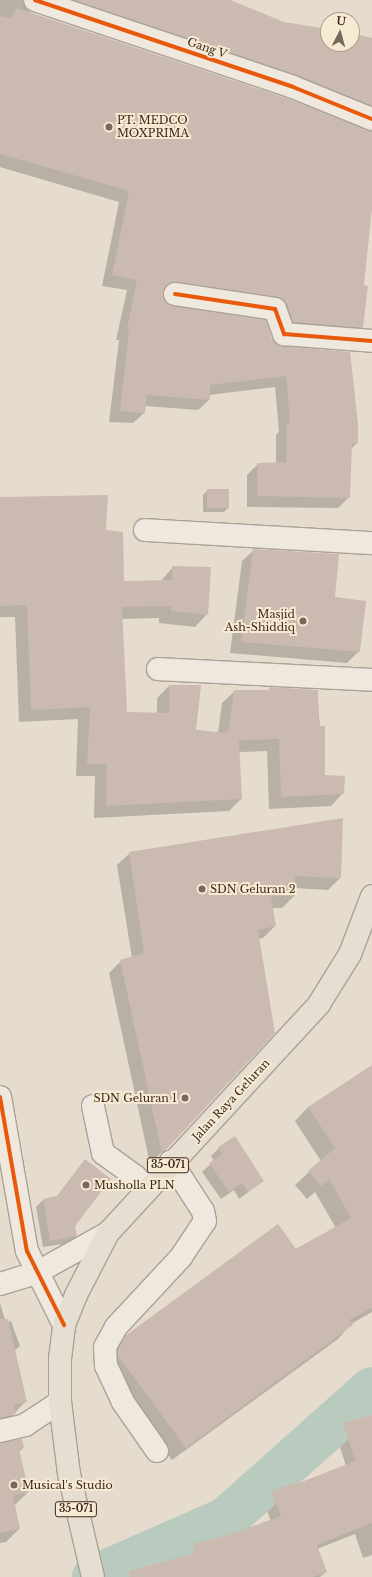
<!DOCTYPE html>
<html>
<head>
<meta charset="utf-8">
<style>
	body { margin:0 }
	#map { position:relative; width:372px; height:1577px; overflow:hidden; background:#e6dcce; font-family:"Libre Baskerville",serif }
	div>[style] { position:absolute }
	.shadow>* { inset:0; background:#0003 }
	.river>* { height:44px; margin:-22px; padding:0 22px; transform-origin:22px; border-radius:22px; background:#b9cabf }
	.building>* { inset:0; background:#cabaaf }
	.roads { filter:drop-shadow(1px 0 #aba196) drop-shadow(-1px 0 #aba196) drop-shadow(0 1px #aba196) drop-shadow(0 -1px #aba196) }
	.minor>* { height:22px; margin:-11px; padding:0 11px; transform-origin:11px; border-radius:11px; background:#eee8df }
	.major>* { height:22px; margin:-11px; padding:0 11px; transform-origin:11px; border-radius:11px; background:#e5ded1 }
	.cycleway>* { height:4px; margin:-2px; padding:0 2px; transform-origin:2px; border-radius:2px; background:#e8590c }
	.dots>* { width:11px; height:11px; translate:-50% -50%; box-sizing:border-box; border:2px solid #f7ead3; border-radius:50% }
	span { translate:-50% -50%; white-space:nowrap; text-align:center; line-height:1.15; -webkit-text-stroke:4px #f7ead3; paint-order:stroke }
	.shield-label span { padding:1px 3px; background:#f7ead3; border:1px solid; border-radius:3px; -webkit-text-stroke-width:0 }
	.shield-label { font-size:10px; color:#3b291e; font-weight:700 }
	.street-label { font-size:11px; color:#3b291e }
	.poi-label { font-size:11px; color:#3b291e }
	.left { translate:0 -50%; text-align:left }
	.right { translate:-100% -50%; text-align:right }
	.north { position:absolute; left:320px; top:12px; width:40px; height:40px; box-sizing:border-box; background:#f7ead3; border:1px solid #ac9d8b; border-radius:50%; rotate:6deg; font-size:11px; font-weight:700; line-height:16px; text-align:center; color:#3b291e }
	.north::after { content:''; display:block; margin:auto; width:14px; height:18px; background:#77685c; clip-path:polygon(50% 0,100% 100%,50% 72%,0 100%) }
</style>
</head>
<body>
<div id="map">
	<div class="shadow">
		<div style="clip-path:polygon(0 0,22px 0,30px 13px,372px 132px,372px 203px,363px 286px,362px 327px,351px 338px,282px 333px,276px 315px,162px 293px,166px 304px,272px 339px,357px 443px,351px 449px,349px 497px,338px 508px,247px 507px,247px 475px,258px 464px,276px 464px,276px 435px,279px 432px,275px 387px,209px 395px,209px 400px,198px 410px,145px 406px,144px 413px,133px 423px,109px 422px,119px 340px,116px 340px,127px 290px,102px 286px,119px 202px,0 167px)"></div>
		<div style="clip-path:polygon(32px 0,229px 0,284px 23px,328px 31px,328px 44px,352px 44px,352px 34px,372px 39px,372px 118px)"></div>
		<div style="clip-path:polygon(208px 490px,228px 508px,224px 512px,203px 512px,203px 495px)"></div>
		<div style="clip-path:polygon(0 498px,105px 531px,123px 582px,160px 582px,173px 567px,207px 614px,195px 627px,159px 623px,159px 618px,122px 619px,126px 713px,157px 714px,157px 698px,169px 686px,195px 730px,218px 733px,222px 703px,235px 691px,267px 691px,270px 688px,317px 691px,324px 776px,343px 793px,331px 806px,269px 809px,267px 751px,239px 752px,241px 799px,229px 811px,94px 818px,95px 776px,76px 776px,78px 719px,19px 722px,15px 617px,0 617px)"></div>
		<div style="clip-path:polygon(254px 550px,334px 598px,359px 651px,347px 663px,230px 653px,242px 561px)"></div>
		<div style="clip-path:polygon(130px 853px,340px 878px,328px 890px,294px 888px,294px 896px,282px 908px,272px 908px,275px 926px,263px 938px,258px 939px,274px 1033px,150px 1164px,109px 973px,121px 961px,132px 958px,117px 865px)"></div>
		<div style="clip-path:polygon(372px 1080px,372px 1312px,351px 1324px,338px 1339px,172px 1460px,105px 1370px,112px 1351px,126px 1337px,336px 1228px,315px 1192px,307px 1199px,295px 1185px,321px 1161px,295px 1121px,308px 1107px)"></div>
		<div style="clip-path:polygon(219px 1148px,263px 1181px,239px 1199px,234px 1190px,221px 1199px,202px 1172px,214px 1161px,211px 1156px)"></div>
		<div style="clip-path:polygon(85px 1160px,74px 1226px,76px 1236px,69px 1243px,43px 1247px,36px 1207px,43px 1200px,56px 1198px)"></div>
		<div style="clip-path:polygon(0 1303px,6px 1323px,11px 1321px,20px 1346px,14px 1351px,26px 1401px,0 1428px)"></div>
		<div style="clip-path:polygon(372px 1393px,372px 1555px,363px 1558px,355px 1534px,317px 1549px,326px 1572px,320px 1577px,127px 1577px,132px 1571px,185px 1557px,184px 1554px,193px 1545px,226px 1537px,271px 1521px,263px 1501px,272px 1492px,294px 1487px,346px 1466px,335px 1432px,344px 1424px,356px 1420px,354px 1415px,363px 1406px,371px 1403px,369px 1396px)"></div>
		<div style="clip-path:polygon(0 1444px,23px 1448px,19px 1452px,28px 1492px,14px 1506px,19px 1529px,6px 1542px,0 1543px)"></div>
	</div>
	<div class="river">
		<div style="left:94px;top:1577px;width:144px;rotate:-23.7deg"></div>
		<div style="left:226px;top:1519px;width:195px;rotate:-41.7deg"></div>
	</div>
	<div class="building">
		<div style="clip-path:polygon(74px 0,230px 0,284px 22px,328px 29px,328px 44px,352px 44px,352px 33px,372px 38px,372px 106px,297px 75px)"></div>
		<div style="clip-path:polygon(17px 8px,289px 99px,372px 131px,372px 208px,364px 285px,368px 286px,363px 328px,293px 322px,287px 304px,277px 297px,177px 282px,166px 286px,163px 293px,167px 304px,173px 306px,266px 320px,272px 339px,283px 346px,350px 352px,358px 424px,358px 443px,352px 443px,350px 498px,257px 496px,257px 463px,286px 462px,287px 423px,290px 423px,286px 376px,210px 385px,210px 400px,147px 395px,145px 413px,120px 411px,129px 330px,127px 329px,137px 280px,112px 275px,129px 191px,0 154px,0 16px,11px 18px)"></div>
		<div style="clip-path:polygon(207px 489px,229px 489px,229px 508px,207px 508px)"></div>
		<div style="clip-path:polygon(108px 495px,106px 530px,123px 532px,124px 581px,172px 580px,172px 566px,211px 567px,208px 615px,171px 611px,171px 606px,122px 607px,127px 712px,169px 713px,169px 685px,201px 685px,196px 730px,228px 733px,234px 690px,270px 690px,270px 687px,318px 690px,319px 726px,325px 726px,325px 775px,345px 776px,344px 794px,281px 797px,279px 739px,239px 740px,242px 799px,106px 806px,107px 764px,87px 764px,90px 707px,31px 710px,27px 605px,0 606px,0 497px)"></div>
		<div style="clip-path:polygon(253px 549px,339px 554px,335px 597px,366px 601px,360px 652px,241px 642px)"></div>
		<div style="clip-path:polygon(343px 818px,341px 878px,295px 876px,295px 896px,271px 896px,276px 926px,258px 930px,275px 1033px,162px 1154px,120px 960px,144px 953px,129px 852px)"></div>
		<div style="clip-path:polygon(372px 1065px,372px 1308px,349px 1320px,353px 1325px,186px 1448px,118px 1356px,118px 1350px,125px 1336px,278px 1224px,296px 1249px,351px 1218px,329px 1179px,321px 1186px,308px 1171px,335px 1148px,308px 1107px)"></div>
		<div style="clip-path:polygon(235px 1136px,264px 1181px,248px 1192px,242px 1183px,229px 1192px,209px 1163px,223px 1154px,218px 1147px)"></div>
		<div style="clip-path:polygon(85px 1159px,111px 1179px,75px 1226px,77px 1236px,50px 1241px,43px 1199px,57px 1196px)"></div>
		<div style="clip-path:polygon(0 1319px,8px 1319px,27px 1402px,14px 1405px,16px 1414px,0 1418px)"></div>
		<div style="clip-path:polygon(372px 1415px,372px 1523px,317px 1545px,327px 1572px,313px 1577px,130px 1577px,129px 1571px,195px 1553px,192px 1544px,225px 1536px,281px 1516px,271px 1491px,294px 1483px,294px 1485px,355px 1461px,343px 1423px)"></div>
		<div style="clip-path:polygon(22px 1439px,24px 1448px,19px 1449px,29px 1492px,13px 1496px,20px 1529px,0 1533px,0 1443px)"></div>
	</div>
	<div class="roads">
		<div class="minor">
			<div style="left:35px;top:0;width:272px;rotate:18.6deg"></div>
			<div style="left:293px;top:87px;width:85px;rotate:22.1deg"></div>
			<div style="left:175px;top:294px;width:101px;rotate:8.5deg"></div>
			<div style="left:275px;top:309px;width:27px;rotate:70deg"></div>
			<div style="left:284px;top:334px;width:88px;rotate:4.5deg"></div>
			<div style="left:145px;top:530px;width:227px;rotate:3.3deg"></div>
			<div style="left:158px;top:669px;width:214px;rotate:2.9deg"></div>
			<div style="left:0;top:1097px;width:156px;rotate:80.1deg"></div>
			<div style="left:27px;top:1251px;width:83px;rotate:63.4deg"></div>
			<div style="left:93px;top:1106px;width:48px;rotate:78deg"></div>
			<div style="left:103px;top:1153px;width:39px;rotate:36deg"></div>
			<div style="left:135px;top:1176px;width:18px;rotate:47deg"></div>
			<div style="left:0;top:1284px;width:38px;rotate:-17deg"></div>
			<div style="left:36px;top:1273px;width:82px;rotate:-29.1deg"></div>
			<div style="left:0;top:1431px;width:26px;rotate:-13deg"></div>
			<div style="left:25px;top:1425px;width:42px;rotate:-33.3deg"></div>
			<div style="left:157px;top:1451px;width:60px;rotate:-124.8deg"></div>
			<div style="left:123px;top:1402px;width:40px;rotate:-115deg"></div>
			<div style="left:106px;top:1366px;width:19px;rotate:-93deg"></div>
			<div style="left:105px;top:1347px;width:23px;rotate:-61deg"></div>
			<div style="left:116px;top:1327px;width:96px;rotate:-47.1deg"></div>
			<div style="left:181px;top:1257px;width:43px;rotate:-56.3deg"></div>
			<div style="left:205px;top:1221px;width:10px;rotate:-101deg"></div>
			<div style="left:203px;top:1211px;width:59px;rotate:-123.1deg"></div>
		</div>
		<div class="major">
			<div style="left:93px;top:1577px;width:106px;rotate:-103.1deg"></div>
			<div style="left:69px;top:1474px;width:73px;rotate:-97.1deg"></div>
			<div style="left:60px;top:1402px;width:43px;rotate:-90deg"></div>
			<div style="left:60px;top:1359px;width:34px;rotate:-83deg"></div>
			<div style="left:64px;top:1325px;width:32px;rotate:-68deg"></div>
			<div style="left:76px;top:1295px;width:70px;rotate:-62.7deg"></div>
			<div style="left:108px;top:1233px;width:311px;rotate:-47.3deg"></div>
			<div style="left:319px;top:1004px;width:59px;rotate:-58.2deg"></div>
			<div style="left:350px;top:954px;width:62px;rotate:-69.2deg"></div>
		</div>
	</div>
	<div class="cycleway">
		<div style="left:35px;top:0;width:272px;rotate:18.6deg"></div>
		<div style="left:293px;top:87px;width:85px;rotate:22.1deg"></div>
		<div style="left:175px;top:294px;width:101px;rotate:8.5deg"></div>
		<div style="left:275px;top:309px;width:27px;rotate:70deg"></div>
		<div style="left:284px;top:334px;width:88px;rotate:4.5deg"></div>
		<div style="left:0;top:1097px;width:156px;rotate:80.1deg"></div>
		<div style="left:27px;top:1251px;width:83px;rotate:63.4deg"></div>
	</div>
	<div class="dots">
		<div style="left:109px;top:127px;background:#77685c"></div>
		<div style="left:303px;top:621px;background:#77685c"></div>
		<div style="left:202px;top:889px;background:#77685c"></div>
		<div style="left:185px;top:1098px;background:#77685c"></div>
		<div style="left:86px;top:1185px;background:#77685c"></div>
		<div style="left:14px;top:1485px;background:#77685c"></div>
	</div>
	<div class="shield-label">
		<span style="left:168px;top:1165px">35-071</span>
		<span style="left:76px;top:1509px">35-071</span>
	</div>
	<div class="street-label">
		<span style="left:207px;top:48px;rotate:19deg">Gang V</span>
		<span style="left:231px;top:1100px;rotate:-47deg">Jalan Raya Geluran</span>
	</div>
	<div class="poi-label">
		<span class="left" style="left:117px;top:127px">PT. MEDCO<br>MOXPRIMA</span>
		<span class="right" style="left:295px;top:621px">Masjid<br>Ash-Shiddiq</span>
		<span class="left" style="left:210px;top:889px">SDN Geluran 2</span>
		<span class="right" style="left:177px;top:1098px">SDN Geluran 1</span>
		<span class="left" style="left:94px;top:1185px">Musholla PLN</span>
		<span class="left" style="left:22px;top:1485px">Musical's Studio</span>
	</div>
	<div class="north">U</div>
</div>
</body>
</html>
